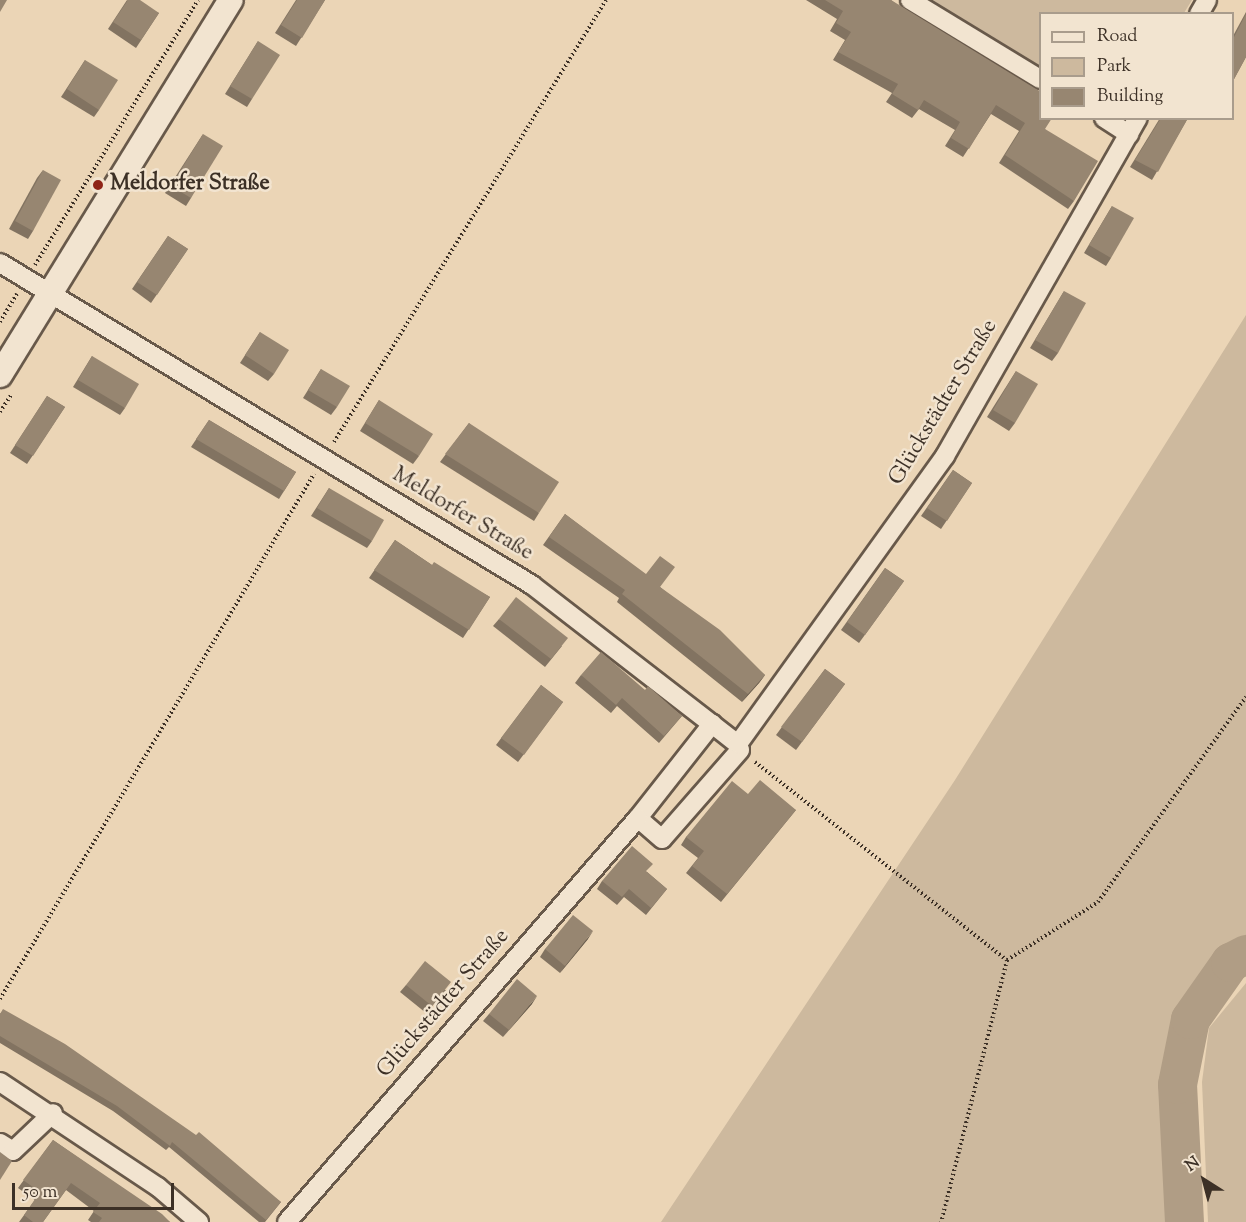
<!DOCTYPE html>
<html>
<head>
<meta charset="utf-8">
<style>
	body { margin:0 }
	#map { position:relative; width:1246px; height:1222px; overflow:hidden; background:#ebd5b6; font-family:"Sorts Mill Goudy",serif }
	div>[style] { position:absolute }
	.green>* { inset:0; background:#cdb99e }
	.river>* { height:39px; margin:-19.5px; padding:0 19.5px; transform-origin:19.5px; border-radius:19.5px; background:#b09d85 }
	.path>* { height:4px; margin-top:-2px; transform-origin:0; background:repeating-linear-gradient(90deg,#3c3026 0 1.5px,transparent 0 4.5px) }
	.roads { filter:drop-shadow(2px 0 #68594a) drop-shadow(-2px 0 #68594a) drop-shadow(0 2px #68594a) drop-shadow(0 -2px #68594a) }
	.minor>* { height:18px; margin:-9px; padding:0 9px; transform-origin:9px; border-radius:9px; background:#f2e4d0 }
	.tertiary>* { height:24px; margin:-12px; padding:0 12px; transform-origin:12px; border-radius:12px; background:#f2e4d0 }
	.wall>* { inset:0; background:#827361 }
	.shaded-wall>* { inset:0; background:#6a5e4f }
	.building>* { inset:0; background:#978671 }
	.dots>* { width:16px; height:16px; translate:-50% -50%; box-sizing:border-box; border:3px solid #f2e4d0; border-radius:50% }
	span { translate:-50% -50%; white-space:nowrap; text-align:center; line-height:1.15; -webkit-text-stroke:5px #f2e4d0; paint-order:stroke }
	.poi-label { font-size:22px; color:#3c3026; font-weight:700 }
	.left { translate:0 -50%; text-align:left }
	.street-label { font-size:22px; color:#3c3026 }
	.legend { position:absolute; left:1039px; top:12px; width:195px; height:108px; box-sizing:border-box; background:#f2e4d0; border:2px solid #a99c8c; margin:0; padding:8px 10px; list-style:none; font-size:18px; color:#3c3026 }
	.legend li { display:flex; align-items:center; gap:12px; height:30px }
	.legend b { width:30px; border:2px solid #a99c8c }
	.north { position:absolute; left:1174px; top:1150px; width:60px; height:60px; -webkit-text-stroke:4px #f2e4d0; paint-order:stroke; rotate:324deg; font-size:16px; font-weight:700; line-height:24px; text-align:center; color:#3c3026 }
	.north::after { content:''; display:block; margin:auto; width:21px; height:27px; background:#3c3026; clip-path:polygon(50% 0,100% 100%,50% 72%,0 100%) }
	.scale { position:absolute; left:12px; top:1183px; width:162px; height:27px; box-sizing:border-box; border:3px solid #3c3026; border-top:0; padding-left:8px; font-size:18px; line-height:21px; white-space:nowrap; color:#3c3026; -webkit-text-stroke:4px #f2e4d0; paint-order:stroke }
</style>
</head>
<body>
<div id="map">
	<div class="green">
		<div style="clip-path:polygon(929px 0,1192px 0,1184px 13px,1040px 14px,1040px 68px)"></div>
		<div style="clip-path:polygon(1246px 315px,1246px 954px,1230px 962px,1190px 1019px,1177px 1084px,1184px 1222px,661px 1222px,955px 780px)"></div>
		<div style="clip-path:polygon(1246px 983px,1246px 1222px,1208px 1222px,1202px 1082px,1209px 1028px)"></div>
	</div>
	<div class="river">
		<div style="left:1184px;top:1222px;width:138px;rotate:-92.9deg"></div>
		<div style="left:1177px;top:1084px;width:66px;rotate:-78.7deg"></div>
		<div style="left:1190px;top:1019px;width:70px;rotate:-54.9deg"></div>
		<div style="left:1230px;top:962px;width:18px;rotate:-27deg"></div>
	</div>
	<div class="path">
		<div style="left:35px;top:265px;width:311px;rotate:-58.4deg"></div>
		<div style="left:0;top:322px;width:33px;rotate:-59deg"></div>
		<div style="left:0;top:412px;width:20px;rotate:-57deg"></div>
		<div style="left:334px;top:442px;width:519px;rotate:-58.39deg"></div>
		<div style="left:755px;top:762px;width:320px;rotate:38.2deg"></div>
		<div style="left:1007px;top:960px;width:270px;rotate:104.1deg"></div>
		<div style="left:1007px;top:960px;width:108px;rotate:-32.5deg"></div>
		<div style="left:1098px;top:902px;width:253px;rotate:-54.2deg"></div>
		<div style="left:0;top:999px;width:612px;rotate:-59.12deg"></div>
	</div>
	<div class="roads">
		<div class="minor">
			<div style="left:910px;top:0;width:152px;rotate:31.3deg"></div>
			<div style="left:1199px;top:14px;width:16px;rotate:-60deg"></div>
			<div style="left:1104px;top:118px;width:30px;rotate:33deg"></div>
			<div style="left:0;top:263px;width:622px;rotate:31.18deg"></div>
			<div style="left:532px;top:585px;width:227px;rotate:37.7deg"></div>
			<div style="left:712px;top:724px;width:33px;rotate:38deg"></div>
			<div style="left:738px;top:744px;width:6px;rotate:72deg"></div>
			<div style="left:740px;top:750px;width:118px;rotate:131.2deg"></div>
			<div style="left:662px;top:839px;width:32px;rotate:-139deg"></div>
			<div style="left:638px;top:818px;width:120px;rotate:-51.8deg"></div>
			<div style="left:738px;top:744px;width:355px;rotate:-54.3deg"></div>
			<div style="left:945px;top:456px;width:389px;rotate:-60.3deg"></div>
			<div style="left:0;top:1082px;width:190px;rotate:33.6deg"></div>
			<div style="left:158px;top:1187px;width:54px;rotate:40.5deg"></div>
			<div style="left:0;top:1143px;width:15px;rotate:32deg"></div>
			<div style="left:13px;top:1151px;width:55px;rotate:-43.5deg"></div>
			<div style="left:287px;top:1222px;width:535px;rotate:-49.02deg"></div>
		</div>
		<div class="tertiary">
			<div style="left:0;top:375px;width:440px;rotate:-58.4deg"></div>
		</div>
	</div>
	<div class="wall">
		<div style="clip-path:polygon(127px 0,159px 13px,136px 48px,108px 29px)"></div>
		<div style="clip-path:polygon(296px 0,325px 0,296px 46px,275px 33px)"></div>
		<div style="clip-path:polygon(806px 0,891px 0,1045px 129px,1074px 201px,1068px 209px,999px 163px,1019px 131px,991px 114px,963px 157px,945px 146px,955px 130px,919px 109px,912px 118px,886px 102px,892px 93px,833px 60px,845px 40px,830px 31px,837px 19px)"></div>
		<div style="clip-path:polygon(1246px 12px,1246px 57px,1233px 81px,1233px 36px)"></div>
		<div style="clip-path:polygon(258px 41px,252px 99px,247px 107px,225px 94px)"></div>
		<div style="clip-path:polygon(85px 60px,99px 110px,94px 117px,61px 97px)"></div>
		<div style="clip-path:polygon(1160px 118px,1188px 118px,1152px 180px,1130px 167px)"></div>
		<div style="clip-path:polygon(203px 134px,191px 198px,186px 206px,165px 193px)"></div>
		<div style="clip-path:polygon(43px 170px,33px 231px,28px 239px,9px 229px,37px 178px)"></div>
		<div style="clip-path:polygon(1112px 206px,1111px 258px,1106px 266px,1084px 253px)"></div>
		<div style="clip-path:polygon(168px 236px,188px 249px,151px 303px,132px 289px)"></div>
		<div style="clip-path:polygon(1064px 291px,1058px 353px,1052px 361px,1030px 348px)"></div>
		<div style="clip-path:polygon(260px 332px,274px 374px,268px 381px,240px 363px)"></div>
		<div style="clip-path:polygon(92px 356px,125px 408px,120px 415px,73px 387px)"></div>
		<div style="clip-path:polygon(321px 369px,337px 407px,331px 415px,303px 398px)"></div>
		<div style="clip-path:polygon(1016px 371px,1015px 423px,1009px 431px,987px 417px)"></div>
		<div style="clip-path:polygon(47px 396px,65px 407px,27px 464px,10px 453px)"></div>
		<div style="clip-path:polygon(379px 400px,419px 456px,413px 464px,360px 431px)"></div>
		<div style="clip-path:polygon(209px 420px,296px 472px,279px 499px,191px 447px)"></div>
		<div style="clip-path:polygon(469px 423px,539px 513px,534px 521px,440px 462px)"></div>
		<div style="clip-path:polygon(953px 470px,972px 483px,941px 529px,921px 516px)"></div>
		<div style="clip-path:polygon(329px 488px,372px 541px,367px 548px,311px 516px)"></div>
		<div style="clip-path:polygon(565px 514px,660px 587px,765px 675px,759px 683px,742px 702px,617px 602px,619px 598px,543px 545px)"></div>
		<div style="clip-path:polygon(395px 540px,432px 565px,490px 597px,463px 638px,369px 578px)"></div>
		<div style="clip-path:polygon(885px 568px,904px 581px,859px 643px,841px 630px)"></div>
		<div style="clip-path:polygon(499px 619px,562px 646px,545px 667px,493px 626px)"></div>
		<div style="clip-path:polygon(825px 669px,845px 684px,796px 750px,776px 735px)"></div>
		<div style="clip-path:polygon(581px 675px,645px 690px,682px 716px,676px 723px,659px 743px,617px 706px,611px 713px,575px 683px)"></div>
		<div style="clip-path:polygon(541px 685px,563px 702px,518px 762px,496px 745px)"></div>
		<div style="clip-path:polygon(748px 794px,796px 810px,721px 902px,686px 873px,698px 858px,681px 845px,686px 837px)"></div>
		<div style="clip-path:polygon(647px 872px,667px 889px,646px 915px,624px 897px,617px 905px,597px 889px,602px 881px)"></div>
		<div style="clip-path:polygon(588px 939px,560px 973px,540px 957px,545px 949px)"></div>
		<div style="clip-path:polygon(406px 985px,446px 990px,426px 1013px,400px 992px)"></div>
		<div style="clip-path:polygon(532px 1004px,503px 1037px,483px 1021px,489px 1014px)"></div>
		<div style="clip-path:polygon(0 1013px,281px 1202px,265px 1222px,259px 1222px,169px 1147px,166px 1150px,113px 1111px,0 1043px)"></div>
		<div style="clip-path:polygon(53px 1140px,170px 1222px,91px 1222px,88px 1220px,94px 1211px,66px 1190px,43px 1222px,19px 1222px,35px 1200px,18px 1188px)"></div>
	</div>
	<div class="shaded-wall">
		<div style="clip-path:polygon(765px 675px,759px 683px,742px 702px,748px 694px)"></div>
		<div style="clip-path:polygon(593px 931px,588px 939px,560px 973px,565px 966px)"></div>
		<div style="clip-path:polygon(537px 996px,532px 1004px,503px 1037px,509px 1030px)"></div>
	</div>
	<div class="building">
		<div style="clip-path:polygon(0 0,7px 0,0 12px)"></div>
		<div style="clip-path:polygon(128px 0,140px 0,159px 13px,141px 40px,113px 22px)"></div>
		<div style="clip-path:polygon(297px 0,325px 0,302px 38px,281px 25px)"></div>
		<div style="clip-path:polygon(825px 0,891px 0,1041px 92px,1041px 118px,1052px 118px,1045px 129px,1098px 161px,1074px 201px,1005px 155px,1025px 123px,996px 105px,969px 149px,951px 138px,960px 122px,924px 100px,918px 110px,892px 94px,898px 84px,838px 52px,851px 32px,836px 23px,843px 11px)"></div>
		<div style="clip-path:polygon(1246px 14px,1246px 57px,1233px 81px,1233px 39px)"></div>
		<div style="clip-path:polygon(258px 41px,280px 55px,252px 99px,230px 86px)"></div>
		<div style="clip-path:polygon(85px 60px,118px 80px,99px 110px,67px 89px)"></div>
		<div style="clip-path:polygon(1161px 118px,1188px 118px,1158px 172px,1135px 160px)"></div>
		<div style="clip-path:polygon(203px 134px,223px 146px,191px 198px,171px 186px)"></div>
		<div style="clip-path:polygon(43px 170px,61px 180px,33px 231px,15px 221px)"></div>
		<div style="clip-path:polygon(1112px 206px,1134px 218px,1111px 258px,1089px 245px)"></div>
		<div style="clip-path:polygon(168px 236px,188px 249px,157px 295px,137px 282px)"></div>
		<div style="clip-path:polygon(1064px 291px,1086px 303px,1058px 353px,1035px 340px)"></div>
		<div style="clip-path:polygon(260px 332px,289px 350px,274px 374px,245px 355px)"></div>
		<div style="clip-path:polygon(92px 356px,139px 384px,125px 408px,78px 380px)"></div>
		<div style="clip-path:polygon(321px 369px,350px 386px,337px 407px,308px 390px)"></div>
		<div style="clip-path:polygon(1016px 371px,1038px 384px,1015px 423px,993px 410px)"></div>
		<div style="clip-path:polygon(47px 396px,65px 407px,33px 456px,15px 445px)"></div>
		<div style="clip-path:polygon(379px 400px,433px 434px,419px 456px,365px 423px)"></div>
		<div style="clip-path:polygon(209px 420px,296px 472px,284px 491px,196px 439px)"></div>
		<div style="clip-path:polygon(469px 423px,559px 482px,539px 513px,445px 454px)"></div>
		<div style="clip-path:polygon(953px 470px,972px 483px,947px 521px,927px 508px)"></div>
		<div style="clip-path:polygon(329px 488px,384px 520px,372px 541px,317px 508px)"></div>
		<div style="clip-path:polygon(565px 514px,646px 574px,660px 556px,675px 567px,660px 587px,720px 630px,765px 675px,748px 694px,622px 594px,625px 590px,549px 537px)"></div>
		<div style="clip-path:polygon(395px 540px,432px 565px,434px 562px,490px 597px,469px 630px,374px 570px)"></div>
		<div style="clip-path:polygon(885px 568px,904px 581px,865px 635px,847px 622px)"></div>
		<div style="clip-path:polygon(516px 597px,568px 638px,551px 659px,499px 619px)"></div>
		<div style="clip-path:polygon(601px 652px,645px 690px,648px 686px,682px 716px,664px 736px,622px 698px,616px 705px,581px 675px)"></div>
		<div style="clip-path:polygon(825px 669px,845px 684px,802px 742px,781px 727px)"></div>
		<div style="clip-path:polygon(541px 685px,563px 702px,524px 755px,501px 738px)"></div>
		<div style="clip-path:polygon(760px 780px,796px 810px,727px 894px,692px 866px,704px 851px,686px 837px,732px 781px,748px 794px)"></div>
		<div style="clip-path:polygon(632px 846px,653px 864px,646px 871px,667px 889px,651px 908px,629px 889px,622px 897px,602px 881px)"></div>
		<div style="clip-path:polygon(573px 915px,593px 931px,565px 966px,545px 949px)"></div>
		<div style="clip-path:polygon(425px 961px,451px 982px,432px 1006px,406px 985px)"></div>
		<div style="clip-path:polygon(517px 979px,537px 996px,509px 1030px,489px 1014px)"></div>
		<div style="clip-path:polygon(3px 1009px,65px 1044px,196px 1135px,199px 1132px,281px 1202px,266px 1220px,172px 1142px,170px 1146px,117px 1106px,0 1036px,0 1014px)"></div>
		<div style="clip-path:polygon(53px 1140px,162px 1214px,170px 1222px,99px 1222px,102px 1218px,93px 1212px,100px 1203px,71px 1183px,43px 1222px,33px 1222px,24px 1215px,40px 1192px,23px 1180px)"></div>
		<div style="clip-path:polygon(0 1152px,12px 1161px,0 1180px)"></div>
	</div>
	<div class="dots">
		<div style="left:98px;top:185px;background:#8f2418"></div>
	</div>
	<div class="poi-label">
		<span class="left" style="left:110px;top:185px">Meldorfer Straße</span>
	</div>
	<div class="street-label">
		<span style="left:944px;top:403px;rotate:-59deg">Glückstädter Straße</span>
		<span style="left:462px;top:515px;rotate:31deg">Meldorfer Straße</span>
		<span style="left:444px;top:1004px;rotate:-49deg">Glückstädter Straße</span>
	</div>
	<ul class="legend">
	<li><b style="height:8px;background:#f2e4d0"></b>Road</li>
	<li><b style="height:16px;background:#cdb99e"></b>Park</li>
	<li><b style="height:16px;background:#978671"></b>Building</li>
	</ul>
	<div class="north">N</div>
	<div class="scale">50 m</div>
</div>
</body>
</html>
